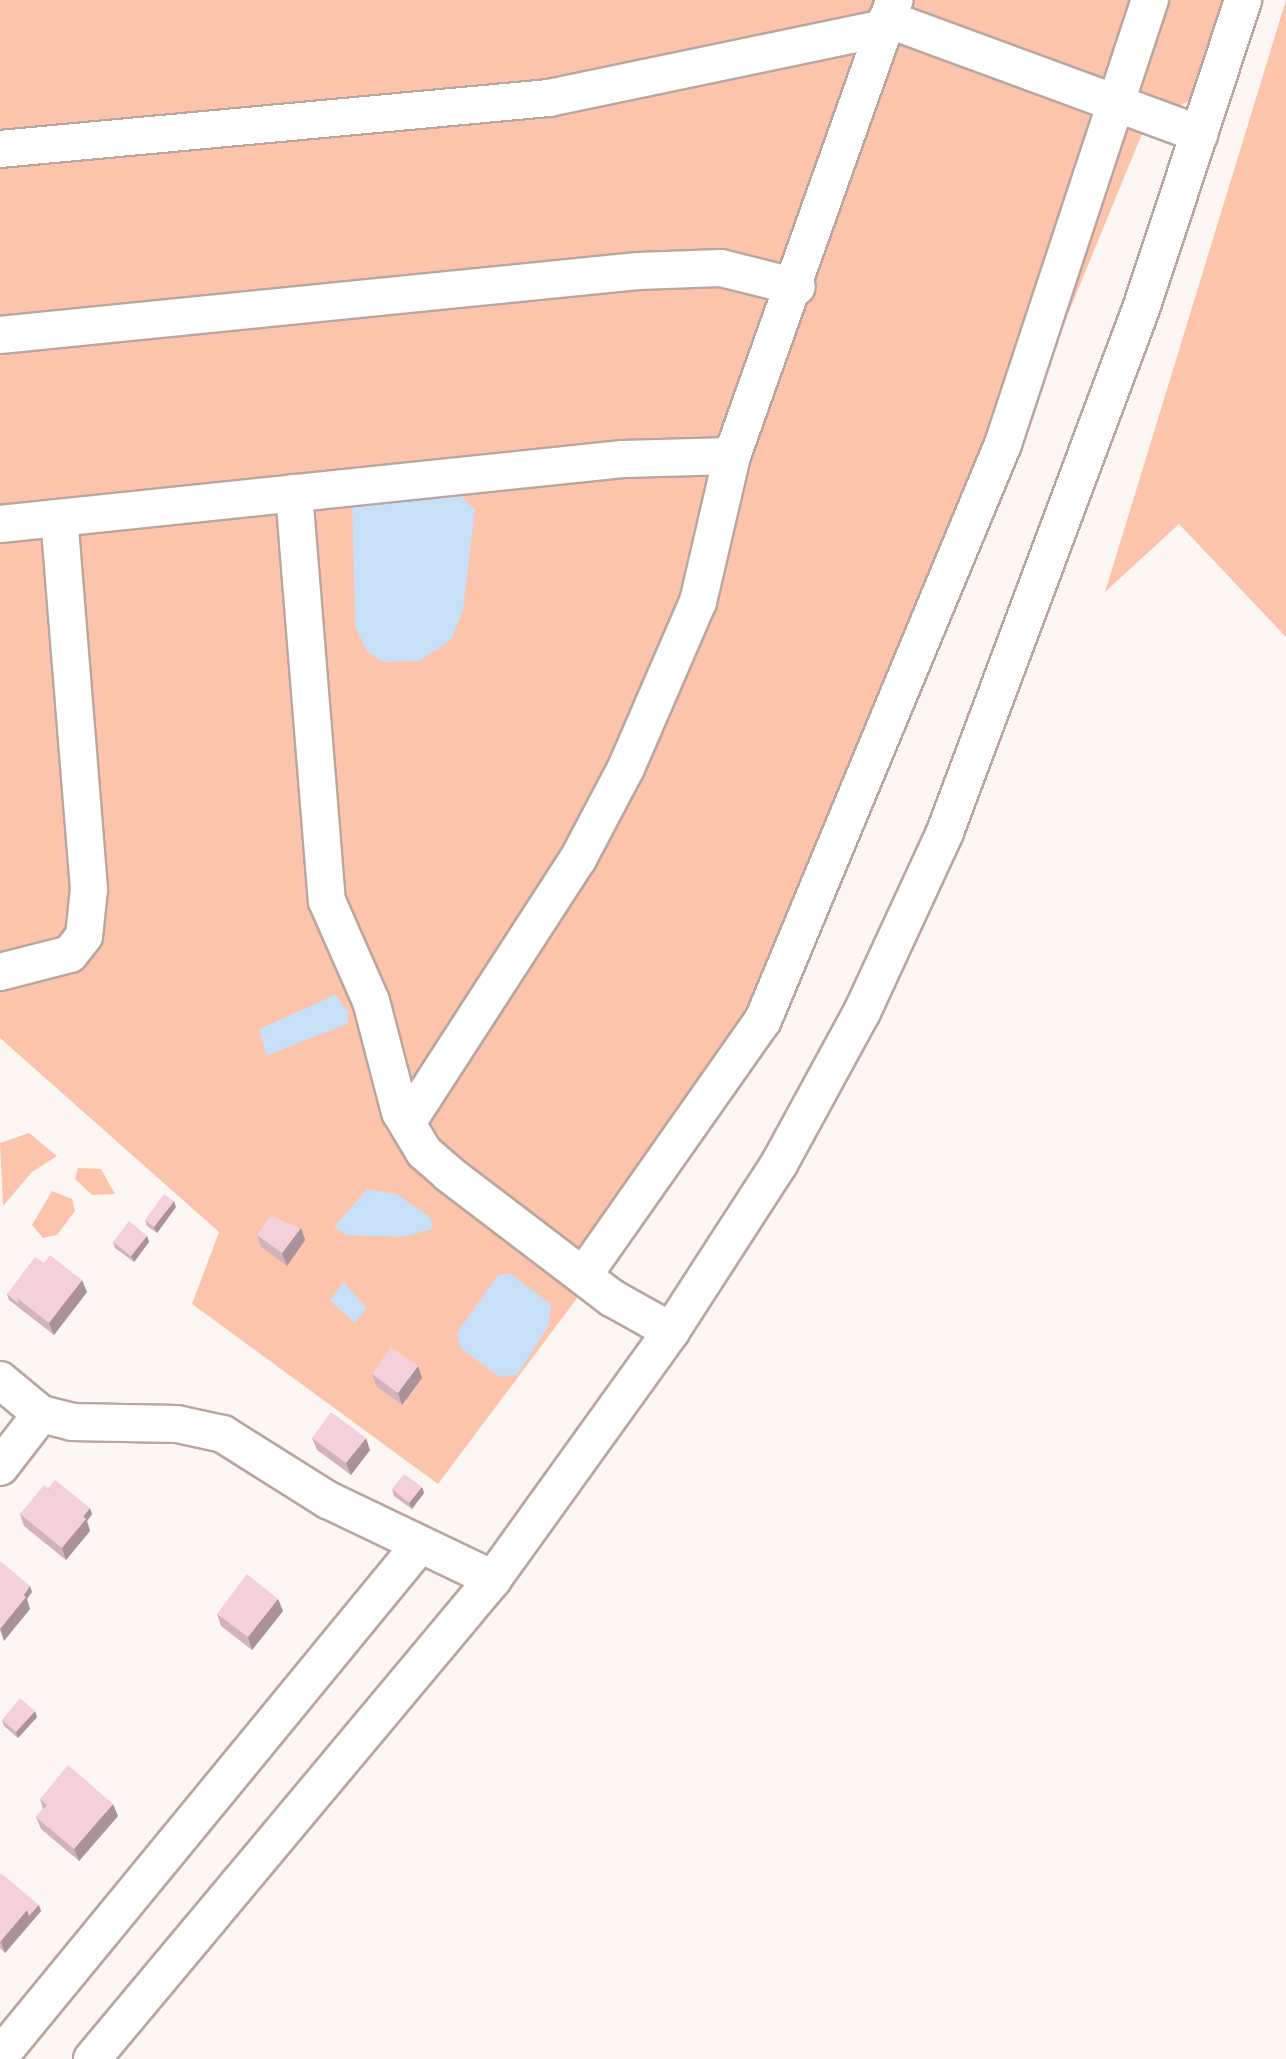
<!DOCTYPE html>
<html>
<head>
<meta charset="utf-8">
<style>
	body { margin:0 }
	#map { position:relative; width:1286px; height:2059px; overflow:hidden; background:#fef6f2; font-family:"Exo 2",sans-serif }
	div>[style] { position:absolute }
	.green>* { inset:0; background:#fcc4ab }
	.water>* { inset:0; background:#c7e0f7 }
	.roads { filter:drop-shadow(2px 0 #baa69e) drop-shadow(-2px 0 #baa69e) drop-shadow(0 2px #baa69e) drop-shadow(0 -2px #baa69e) }
	.minor>* { height:36px; margin:-18px; padding:0 18px; transform-origin:18px; border-radius:18px; background:#fff }
	.wall>* { inset:0; background:#d2b3bb }
	.shaded-wall>* { inset:0; background:#ab9299 }
	.building>* { inset:0; background:#f4d0da }
	span { translate:-50% -50%; white-space:nowrap; text-align:center; line-height:1.15; -webkit-text-stroke:6px #fff; paint-order:stroke }
</style>
</head>
<body>
<div id="map">
	<div class="green">
		<div style="clip-path:polygon(0 0,1223px 0,1191px 100px,1170px 110px,1153px 107px,770px 1040px,438px 1484px,192px 1304px,219px 1232px,0 1038px)"></div>
		<div style="clip-path:polygon(1286px 0,1286px 637px,1179px 524px,1105px 592px)"></div>
		<div style="clip-path:polygon(29px 1133px,57px 1156px,32px 1172px,3px 1206px,0 1143px)"></div>
		<div style="clip-path:polygon(78px 1168px,101px 1169px,115px 1194px,92px 1195px,75px 1179px)"></div>
		<div style="clip-path:polygon(52px 1191px,72px 1199px,75px 1211px,57px 1235px,43px 1238px,32px 1225px)"></div>
	</div>
	<div class="water">
		<div style="clip-path:polygon(459px 493px,475px 510px,463px 610px,451px 640px,419px 661px,384px 662px,367px 652px,355px 625px,352px 504px)"></div>
		<div style="clip-path:polygon(335px 995px,349px 1012px,347px 1024px,266px 1056px,259px 1029px)"></div>
		<div style="clip-path:polygon(367px 1189px,396px 1194px,430px 1217px,433px 1229px,403px 1237px,346px 1235px,334px 1227px)"></div>
		<div style="clip-path:polygon(509px 1273px,551px 1304px,549px 1325px,518px 1374px,500px 1377px,461px 1349px,457px 1333px,497px 1276px)"></div>
		<div style="clip-path:polygon(343px 1282px,367px 1308px,355px 1323px,330px 1301px)"></div>
	</div>
	<div class="roads">
		<div class="minor">
			<div style="left:887px;top:19px;width:333px;rotate:20.2deg"></div>
			<div style="left:0;top:149px;width:551px;rotate:-5.31deg"></div>
			<div style="left:549px;top:98px;width:341px;rotate:-11.8deg"></div>
			<div style="left:0;top:335px;width:641px;rotate:-5.73deg"></div>
			<div style="left:638px;top:271px;width:83px;rotate:-2.1deg"></div>
			<div style="left:721px;top:268px;width:78px;rotate:14deg"></div>
			<div style="left:294px;top:493px;width:409px;rotate:85.4deg"></div>
			<div style="left:327px;top:901px;width:109px;rotate:66.3deg"></div>
			<div style="left:371px;top:1001px;width:115px;rotate:75.4deg"></div>
			<div style="left:400px;top:1112px;width:47px;rotate:59deg"></div>
			<div style="left:424px;top:1152px;width:33px;rotate:41deg"></div>
			<div style="left:449px;top:1174px;width:205px;rotate:37.3deg"></div>
			<div style="left:612px;top:1298px;width:68px;rotate:29.2deg"></div>
			<div style="left:0;top:524px;width:626px;rotate:-5.96deg"></div>
			<div style="left:623px;top:459px;width:109px;rotate:-1.6deg"></div>
			<div style="left:732px;top:456px;width:484px;rotate:-70.4deg"></div>
			<div style="left:0;top:972px;width:72px;rotate:-14.4deg"></div>
			<div style="left:70px;top:954px;width:23px;rotate:-52deg"></div>
			<div style="left:84px;top:936px;width:47px;rotate:-83.9deg"></div>
			<div style="left:89px;top:889px;width:372px;rotate:-94.6deg"></div>
			<div style="left:407px;top:1123px;width:315px;rotate:-57.1deg"></div>
			<div style="left:578px;top:859px;width:103px;rotate:-62.2deg"></div>
			<div style="left:626px;top:768px;width:181px;rotate:-66.6deg"></div>
			<div style="left:698px;top:602px;width:150px;rotate:-76.9deg"></div>
			<div style="left:583px;top:1276px;width:313px;rotate:-54.9deg"></div>
			<div style="left:763px;top:1020px;width:624px;rotate:-67.38deg"></div>
			<div style="left:1003px;top:444px;width:468px;rotate:-71.7deg"></div>
			<div style="left:0;top:1380px;width:53px;rotate:39.7deg"></div>
			<div style="left:41px;top:1414px;width:32px;rotate:14deg"></div>
			<div style="left:72px;top:1422px;width:105px;rotate:1.1deg"></div>
			<div style="left:177px;top:1424px;width:47px;rotate:12.3deg"></div>
			<div style="left:223px;top:1434px;width:124px;rotate:32.2deg"></div>
			<div style="left:328px;top:1500px;width:183px;rotate:25.6deg"></div>
			<div style="left:0;top:1467px;width:67px;rotate:-52.3deg"></div>
			<div style="left:0;top:2056px;width:659px;rotate:-50.61deg"></div>
			<div style="left:92px;top:2059px;width:625px;rotate:-50.12deg"></div>
			<div style="left:493px;top:1579px;width:305px;rotate:-54.3deg"></div>
			<div style="left:671px;top:1331px;width:199px;rotate:-57.1deg"></div>
			<div style="left:779px;top:1164px;width:173px;rotate:-61.4deg"></div>
			<div style="left:862px;top:1012px;width:198px;rotate:-65.2deg"></div>
			<div style="left:945px;top:832px;width:562px;rotate:-69.47deg"></div>
			<div style="left:1142px;top:306px;width:322px;rotate:-71.7deg"></div>
		</div>
	</div>
	<div class="wall">
		<div style="clip-path:polygon(176px 1207px,157px 1233px,147px 1226px,145px 1220px)"></div>
		<div style="clip-path:polygon(301px 1228px,305px 1240px,287px 1266px,261px 1247px,257px 1235px)"></div>
		<div style="clip-path:polygon(147px 1236px,149px 1242px,134px 1262px,115px 1248px,113px 1242px)"></div>
		<div style="clip-path:polygon(87px 1292px,54px 1335px,9px 1300px,7px 1294px)"></div>
		<div style="clip-path:polygon(418px 1366px,422px 1378px,402px 1405px,376px 1386px,372px 1374px)"></div>
		<div style="clip-path:polygon(312px 1438px,370px 1450px,351px 1475px,317px 1450px)"></div>
		<div style="clip-path:polygon(422px 1487px,424px 1493px,412px 1509px,394px 1496px,392px 1489px)"></div>
		<div style="clip-path:polygon(48px 1488px,92px 1514px,87px 1521px,90px 1531px,66px 1560px,24px 1526px,20px 1514px)"></div>
		<div style="clip-path:polygon(278px 1599px,283px 1611px,252px 1650px,221px 1626px,217px 1614px)"></div>
		<div style="clip-path:polygon(37px 1717px,18px 1738px,4px 1726px,2px 1720px)"></div>
		<div style="clip-path:polygon(40px 1799px,118px 1816px,79px 1861px,41px 1829px,36px 1817px,43px 1809px)"></div>
		<div style="clip-path:polygon(0 1875px,41px 1911px,5px 1953px,0 1948px)"></div>
	</div>
	<div class="shaded-wall">
		<div style="clip-path:polygon(174px 1201px,176px 1207px,157px 1233px,154px 1227px)"></div>
		<div style="clip-path:polygon(301px 1228px,305px 1240px,287px 1266px,282px 1253px)"></div>
		<div style="clip-path:polygon(147px 1236px,149px 1242px,134px 1262px,131px 1256px)"></div>
		<div style="clip-path:polygon(82px 1280px,87px 1292px,54px 1335px,49px 1323px)"></div>
		<div style="clip-path:polygon(418px 1366px,422px 1378px,402px 1405px,398px 1393px)"></div>
		<div style="clip-path:polygon(366px 1438px,370px 1450px,351px 1475px,346px 1463px)"></div>
		<div style="clip-path:polygon(422px 1487px,424px 1493px,412px 1509px,409px 1503px)"></div>
		<div style="clip-path:polygon(90px 1508px,92px 1514px,87px 1521px,90px 1531px,66px 1560px,62px 1548px,81px 1519px)"></div>
		<div style="clip-path:polygon(30px 1586px,32px 1592px,27px 1599px,30px 1609px,4px 1641px,0 1629px)"></div>
		<div style="clip-path:polygon(278px 1599px,283px 1611px,252px 1650px,248px 1637px)"></div>
		<div style="clip-path:polygon(35px 1711px,37px 1717px,18px 1738px,16px 1732px)"></div>
		<div style="clip-path:polygon(113px 1804px,118px 1816px,79px 1861px,74px 1849px)"></div>
		<div style="clip-path:polygon(39px 1905px,41px 1911px,5px 1953px,1px 1941px,27px 1910px)"></div>
	</div>
	<div class="building">
		<div style="clip-path:polygon(164px 1194px,174px 1201px,154px 1227px,145px 1220px)"></div>
		<div style="clip-path:polygon(270px 1216px,301px 1228px,282px 1253px,257px 1235px)"></div>
		<div style="clip-path:polygon(129px 1221px,147px 1236px,131px 1256px,113px 1242px)"></div>
		<div style="clip-path:polygon(50px 1255px,82px 1280px,49px 1323px,17px 1298px)"></div>
		<div style="clip-path:polygon(35px 1257px,44px 1263px,17px 1298px,19px 1304px,7px 1294px)"></div>
		<div style="clip-path:polygon(391px 1347px,418px 1366px,398px 1393px,372px 1374px)"></div>
		<div style="clip-path:polygon(331px 1412px,366px 1438px,346px 1463px,312px 1438px)"></div>
		<div style="clip-path:polygon(404px 1474px,422px 1487px,409px 1503px,392px 1489px)"></div>
		<div style="clip-path:polygon(55px 1480px,90px 1508px,83px 1517px,48px 1488px)"></div>
		<div style="clip-path:polygon(44px 1485px,86px 1519px,62px 1548px,20px 1514px)"></div>
		<div style="clip-path:polygon(0 1561px,30px 1586px,23px 1595px,0 1576px)"></div>
		<div style="clip-path:polygon(247px 1574px,278px 1599px,248px 1637px,217px 1614px)"></div>
		<div style="clip-path:polygon(0 1576px,26px 1597px,0 1629px)"></div>
		<div style="clip-path:polygon(20px 1698px,35px 1711px,16px 1732px,2px 1720px)"></div>
		<div style="clip-path:polygon(68px 1765px,113px 1804px,74px 1849px,36px 1817px,47px 1805px,40px 1799px)"></div>
		<div style="clip-path:polygon(1px 1873px,39px 1905px,29px 1916px,27px 1910px,0 1887px,0 1875px)"></div>
		<div style="clip-path:polygon(0 1887px,27px 1910px,1px 1941px,0 1940px)"></div>
	</div>
</div>
</body>
</html>
